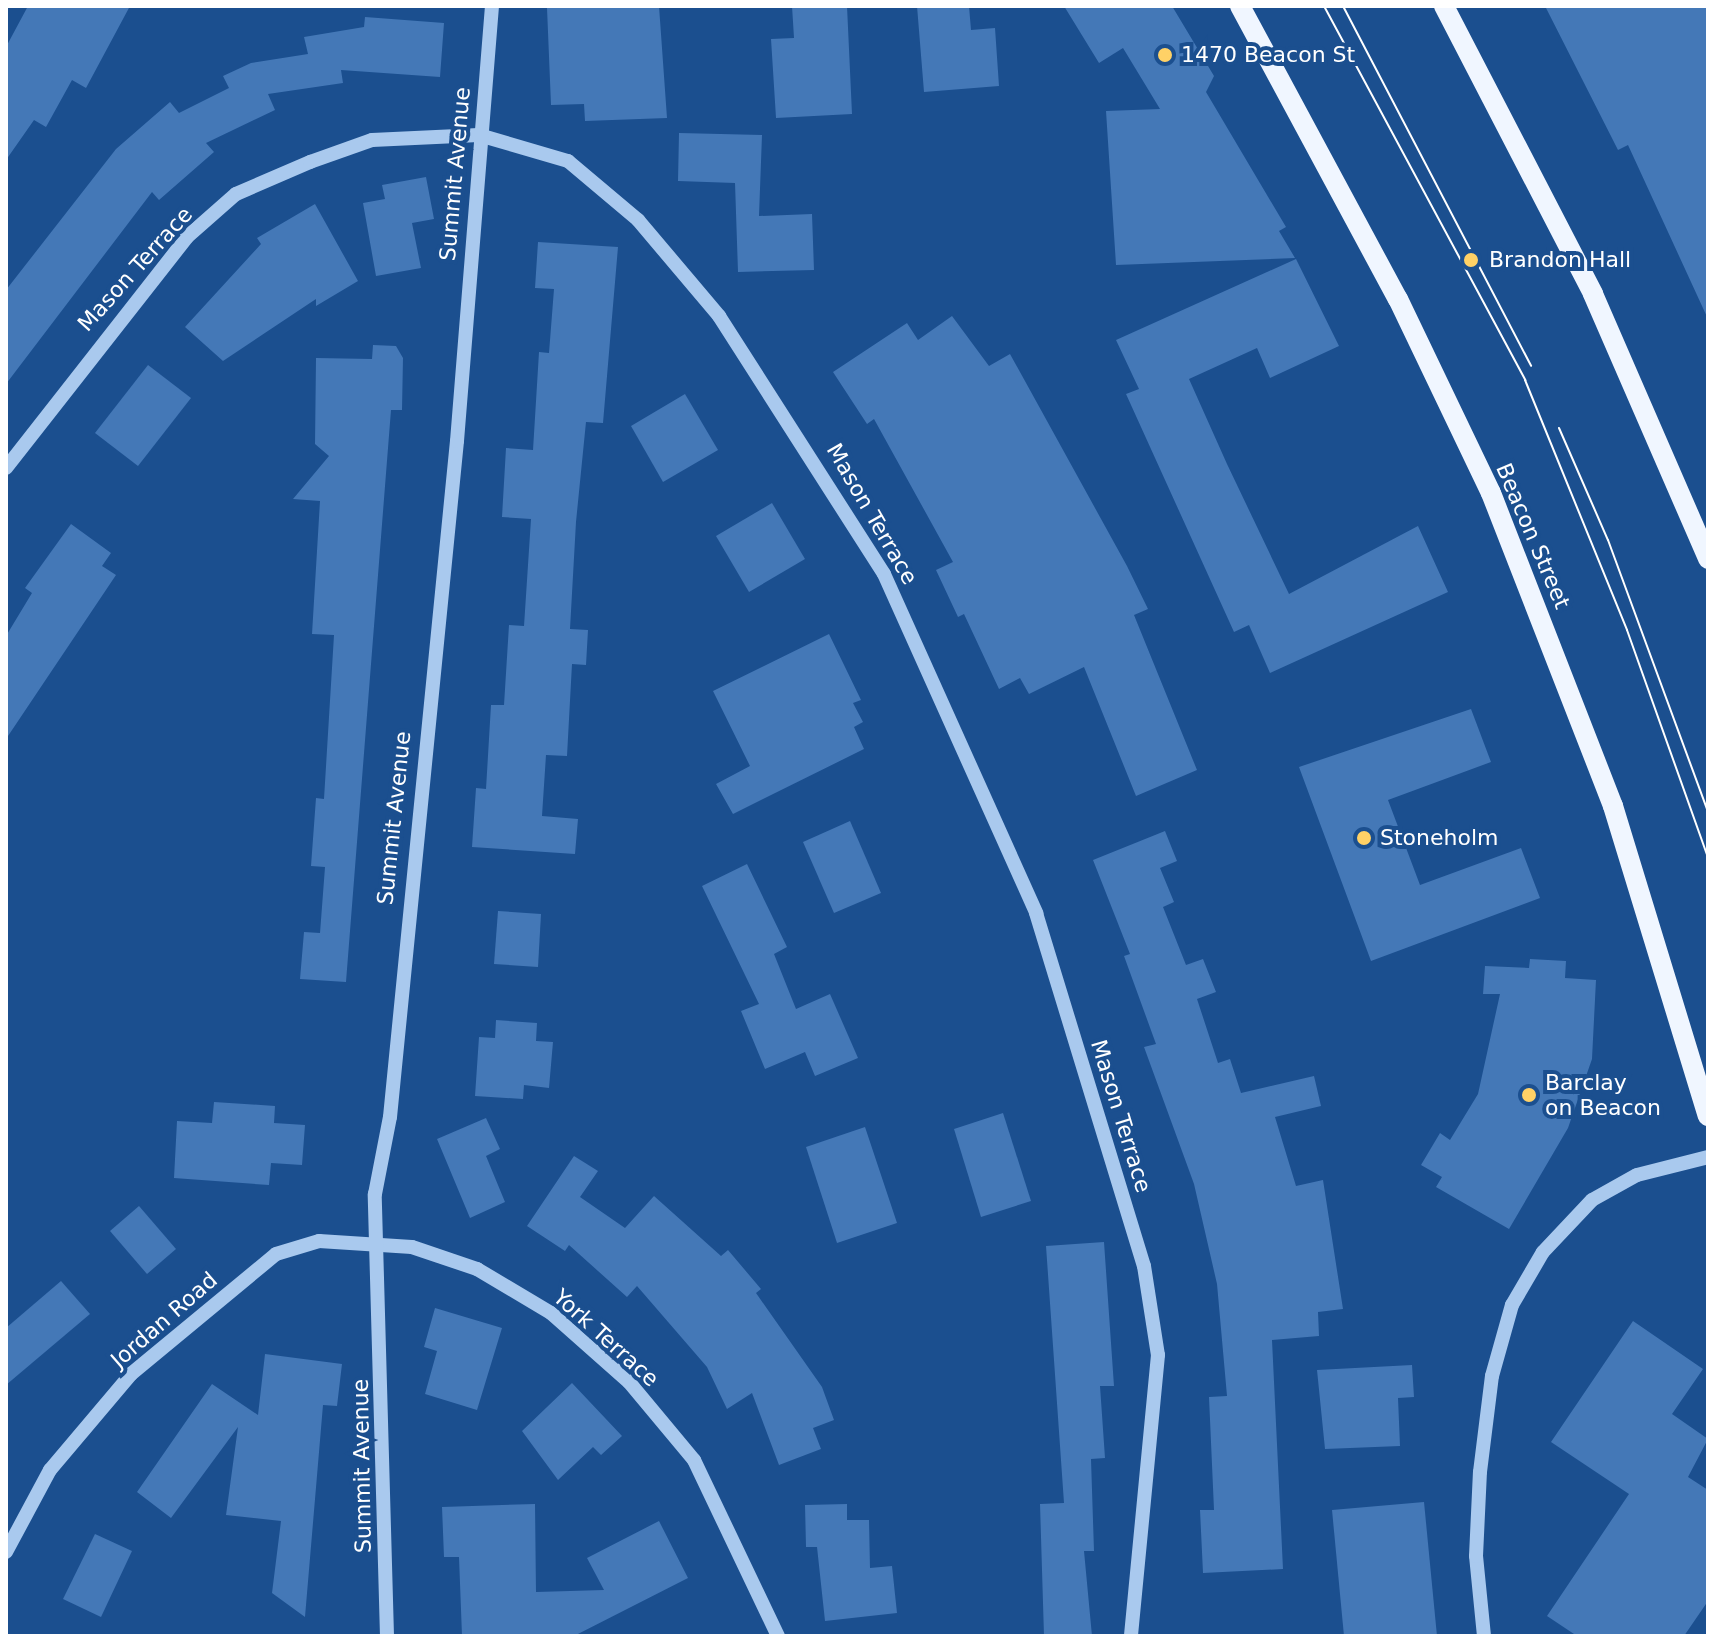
<!DOCTYPE html>
<html>
<head>
<meta charset="utf-8">
<style>
	body { margin:0 }
	#map { position:relative; width:1714px; height:1642px; overflow:hidden; background:#1b4f8f; font-family:"DejaVu Sans",sans-serif }
	div>[style] { position:absolute }
	.building>* { inset:0; background:#4478b7 }
	.minor>* { height:14px; margin:-7px; padding:0 7px; transform-origin:7px; border-radius:7px; background:#a9c9ee }
	.major>* { height:20px; margin:-10px; padding:0 10px; transform-origin:10px; border-radius:10px; background:#f0f6ff }
	.tram>* { height:2px; margin:-1px; padding:0 1px; transform-origin:1px; border-radius:1px; background:#fff }
	.dots>* { width:22px; height:22px; translate:-50% -50%; box-sizing:border-box; border:4px solid #1b4f8f; border-radius:50% }
	span { translate:-50% -50%; white-space:nowrap; text-align:center; line-height:1.15; -webkit-text-stroke:8px #1b4f8f; paint-order:stroke }
	.poi-label { font-size:22px; color:#fff }
	.left { translate:0 -50%; text-align:left }
	.street-label { font-size:22px; color:#fff }
	.frame { position:absolute; inset:0; border:8px solid #fff; pointer-events:none }
</style>
</head>
<body>
<div id="map">
	<div class="building">
		<div style="clip-path:polygon(28px 6px,130px 6px,86px 88px,72px 80px,46px 127px,34px 120px,6px 160px,6px 47px)"></div>
		<div style="clip-path:polygon(659px 6px,667px 118px,585px 121px,584px 104px,551px 105px,547px 8px)"></div>
		<div style="clip-path:polygon(792px 6px,847px 6px,852px 114px,776px 118px,771px 39px,794px 38px)"></div>
		<div style="clip-path:polygon(917px 6px,969px 6px,971px 30px,995px 28px,999px 86px,924px 92px)"></div>
		<div style="clip-path:polygon(1064px 6px,1172px 6px,1214px 76px,1206px 92px,1286px 227px,1279px 231px,1295px 258px,1116px 265px,1106px 111px,1160px 109px,1123px 48px,1099px 63px)"></div>
		<div style="clip-path:polygon(1545px 6px,1708px 6px,1708px 319px,1628px 145px,1618px 150px)"></div>
		<div style="clip-path:polygon(365px 17px,444px 23px,440px 77px,341px 70px,343px 83px,268px 94px,275px 110px,206px 143px,214px 152px,159px 200px,152px 192px,6px 384px,6px 290px,116px 149px,170px 102px,179px 113px,229px 88px,223px 76px,251px 63px,308px 54px,304px 37px,364px 27px)"></div>
		<div style="clip-path:polygon(679px 133px,762px 135px,759px 216px,812px 214px,814px 270px,738px 272px,735px 183px,678px 181px)"></div>
		<div style="clip-path:polygon(426px 177px,434px 219px,412px 223px,421px 268px,376px 276px,363px 203px,385px 199px,382px 185px)"></div>
		<div style="clip-path:polygon(315px 204px,358px 281px,316px 306px,316px 299px,223px 361px,185px 327px,261px 244px,257px 238px)"></div>
		<div style="clip-path:polygon(538px 242px,618px 247px,603px 423px,586px 422px,576px 522px,570px 629px,588px 630px,586px 665px,572px 664px,567px 756px,546px 755px,542px 816px,578px 819px,575px 854px,472px 847px,476px 788px,486px 789px,491px 705px,504px 705px,509px 625px,524px 626px,531px 519px,502px 517px,506px 448px,533px 450px,539px 352px,549px 353px,554px 289px,535px 288px)"></div>
		<div style="clip-path:polygon(1296px 259px,1339px 346px,1270px 378px,1257px 348px,1189px 379px,1227px 464px,1289px 594px,1418px 526px,1448px 592px,1270px 673px,1249px 625px,1234px 632px,1126px 394px,1139px 389px,1116px 340px)"></div>
		<div style="clip-path:polygon(952px 316px,989px 366px,1010px 354px,1127px 566px,1148px 609px,1134px 615px,1197px 770px,1136px 796px,1084px 667px,1029px 694px,1020px 678px,999px 689px,964px 614px,958px 617px,936px 570px,953px 562px,874px 419px,867px 424px,833px 372px,907px 323px,918px 340px)"></div>
		<div style="clip-path:polygon(373px 345px,396px 346px,403px 358px,402px 410px,391px 410px,346px 982px,300px 979px,304px 932px,320px 933px,325px 867px,311px 866px,316px 798px,324px 799px,334px 635px,312px 634px,320px 501px,293px 499px,329px 456px,315px 444px,316px 358px,372px 359px)"></div>
		<div style="clip-path:polygon(148px 365px,191px 398px,138px 466px,95px 433px)"></div>
		<div style="clip-path:polygon(685px 394px,718px 450px,663px 482px,631px 426px)"></div>
		<div style="clip-path:polygon(772px 503px,805px 559px,749px 592px,716px 536px)"></div>
		<div style="clip-path:polygon(71px 524px,111px 553px,102px 566px,116px 575px,6px 739px,6px 636px,32px 593px,25px 588px)"></div>
		<div style="clip-path:polygon(829px 634px,861px 700px,853px 703px,863px 722px,854px 727px,864px 749px,733px 814px,716px 784px,750px 766px,713px 691px)"></div>
		<div style="clip-path:polygon(1471px 709px,1491px 762px,1388px 800px,1420px 885px,1521px 848px,1540px 898px,1371px 961px,1299px 767px)"></div>
		<div style="clip-path:polygon(850px 821px,881px 893px,834px 913px,803px 842px)"></div>
		<div style="clip-path:polygon(1165px 831px,1177px 861px,1160px 868px,1174px 902px,1163px 907px,1186px 965px,1203px 959px,1216px 992px,1197px 999px,1218px 1063px,1230px 1059px,1241px 1093px,1314px 1076px,1321px 1106px,1275px 1117px,1296px 1186px,1323px 1180px,1343px 1309px,1318px 1312px,1319px 1336px,1272px 1340px,1283px 1569px,1203px 1573px,1200px 1510px,1214px 1510px,1209px 1397px,1227px 1396px,1217px 1284px,1194px 1184px,1144px 1047px,1156px 1044px,1124px 956px,1130px 954px,1093px 860px)"></div>
		<div style="clip-path:polygon(747px 864px,787px 947px,774px 954px,796px 1009px,830px 994px,858px 1058px,815px 1076px,805px 1052px,765px 1069px,741px 1011px,759px 1004px,702px 886px)"></div>
		<div style="clip-path:polygon(498px 911px,541px 914px,538px 967px,494px 964px)"></div>
		<div style="clip-path:polygon(1530px 959px,1566px 961px,1565px 978px,1596px 980px,1592px 1059px,1568px 1128px,1509px 1229px,1436px 1187px,1442px 1177px,1421px 1165px,1440px 1133px,1450px 1140px,1478px 1094px,1500px 994px,1483px 994px,1485px 966px,1529px 968px)"></div>
		<div style="clip-path:polygon(496px 1020px,537px 1023px,536px 1041px,553px 1042px,549px 1088px,524px 1085px,523px 1099px,475px 1096px,479px 1037px,495px 1038px)"></div>
		<div style="clip-path:polygon(214px 1102px,275px 1106px,274px 1123px,305px 1125px,302px 1165px,271px 1163px,269px 1185px,174px 1178px,177px 1121px,212px 1123px)"></div>
		<div style="clip-path:polygon(1003px 1113px,1031px 1201px,981px 1217px,954px 1129px)"></div>
		<div style="clip-path:polygon(486px 1118px,500px 1149px,486px 1156px,505px 1202px,470px 1218px,437px 1139px)"></div>
		<div style="clip-path:polygon(865px 1127px,897px 1223px,837px 1243px,806px 1147px)"></div>
		<div style="clip-path:polygon(574px 1156px,598px 1171px,580px 1197px,625px 1228px,654px 1196px,721px 1256px,728px 1250px,761px 1289px,756px 1293px,822px 1387px,834px 1420px,813px 1428px,821px 1449px,779px 1465px,752px 1393px,727px 1409px,707px 1367px,637px 1286px,627px 1297px,569px 1245px,565px 1251px,527px 1226px)"></div>
		<div style="clip-path:polygon(139px 1206px,176px 1249px,147px 1274px,110px 1231px)"></div>
		<div style="clip-path:polygon(1104px 1242px,1114px 1386px,1100px 1386px,1105px 1458px,1091px 1459px,1094px 1551px,1084px 1551px,1092px 1636px,1044px 1636px,1040px 1504px,1064px 1503px,1046px 1246px)"></div>
		<div style="clip-path:polygon(61px 1281px,90px 1314px,6px 1385px,6px 1328px)"></div>
		<div style="clip-path:polygon(435px 1308px,502px 1328px,477px 1410px,425px 1394px,437px 1351px,424px 1347px)"></div>
		<div style="clip-path:polygon(1633px 1321px,1703px 1369px,1672px 1414px,1708px 1439px,1688px 1477px,1708px 1490px,1708px 1601px,1684px 1636px,1577px 1636px,1547px 1616px,1629px 1494px,1551px 1442px)"></div>
		<div style="clip-path:polygon(265px 1354px,342px 1364px,337px 1406px,323px 1405px,305px 1617px,272px 1593px,281px 1521px,226px 1515px,238px 1427px,171px 1518px,137px 1492px,212px 1384px,258px 1415px)"></div>
		<div style="clip-path:polygon(1412px 1365px,1414px 1397px,1398px 1398px,1400px 1446px,1325px 1449px,1317px 1370px)"></div>
		<div style="clip-path:polygon(572px 1383px,622px 1436px,601px 1455px,593px 1447px,558px 1480px,522px 1431px)"></div>
		<div style="clip-path:polygon(1424px 1502px,1437px 1636px,1344px 1636px,1332px 1510px)"></div>
		<div style="clip-path:polygon(535px 1504px,536px 1592px,604px 1590px,587px 1558px,659px 1521px,688px 1578px,574px 1636px,462px 1636px,459px 1557px,444px 1557px,442px 1507px)"></div>
		<div style="clip-path:polygon(847px 1504px,847px 1520px,869px 1520px,870px 1568px,892px 1566px,897px 1613px,825px 1621px,817px 1547px,806px 1547px,805px 1505px)"></div>
		<div style="clip-path:polygon(95px 1534px,132px 1551px,101px 1617px,63px 1599px)"></div>
	</div>
	<div class="minor">
		<div style="left:6px;top:468px;width:293px;rotate:-51.9deg"></div>
		<div style="left:187px;top:237px;width:65px;rotate:-41.3deg"></div>
		<div style="left:236px;top:194px;width:81px;rotate:-23.4deg"></div>
		<div style="left:310px;top:162px;width:66px;rotate:-19.5deg"></div>
		<div style="left:372px;top:140px;width:107px;rotate:-2.7deg"></div>
		<div style="left:479px;top:135px;width:93px;rotate:16.3deg"></div>
		<div style="left:568px;top:161px;width:92px;rotate:40.1deg"></div>
		<div style="left:638px;top:220px;width:126px;rotate:49.8deg"></div>
		<div style="left:719px;top:316px;width:306px;rotate:57.4deg"></div>
		<div style="left:884px;top:574px;width:372px;rotate:65.8deg"></div>
		<div style="left:1036px;top:913px;width:369px;rotate:73deg"></div>
		<div style="left:1144px;top:1266px;width:90px;rotate:81.1deg"></div>
		<div style="left:1158px;top:1355px;width:282px;rotate:95.5deg"></div>
		<div style="left:6px;top:1552px;width:93px;rotate:-61.8deg"></div>
		<div style="left:50px;top:1470px;width:126px;rotate:-49.8deg"></div>
		<div style="left:131px;top:1374px;width:188px;rotate:-39.6deg"></div>
		<div style="left:276px;top:1254px;width:45px;rotate:-16.8deg"></div>
		<div style="left:319px;top:1241px;width:93px;rotate:3.7deg"></div>
		<div style="left:412px;top:1247px;width:69px;rotate:18.7deg"></div>
		<div style="left:477px;top:1269px;width:86px;rotate:30.7deg"></div>
		<div style="left:551px;top:1313px;width:104px;rotate:41.5deg"></div>
		<div style="left:629px;top:1382px;width:102px;rotate:50.2deg"></div>
		<div style="left:694px;top:1460px;width:195px;rotate:64.5deg"></div>
		<div style="left:387px;top:1636px;width:442px;rotate:-91.6deg"></div>
		<div style="left:375px;top:1194px;width:78px;rotate:-79deg"></div>
		<div style="left:390px;top:1117px;width:679px;rotate:-84.34deg"></div>
		<div style="left:457px;top:441px;width:436px;rotate:-85.4deg"></div>
		<div style="left:1484px;top:1636px;width:80px;rotate:-95.7deg"></div>
		<div style="left:1476px;top:1556px;width:84px;rotate:-87.3deg"></div>
		<div style="left:1480px;top:1472px;width:97px;rotate:-82.9deg"></div>
		<div style="left:1492px;top:1376px;width:74px;rotate:-74.3deg"></div>
		<div style="left:1512px;top:1305px;width:61px;rotate:-59.7deg"></div>
		<div style="left:1543px;top:1252px;width:71px;rotate:-46.7deg"></div>
		<div style="left:1592px;top:1200px;width:51px;rotate:-29.1deg"></div>
		<div style="left:1637px;top:1175px;width:73px;rotate:-14.2deg"></div>
	</div>
	<div class="major">
		<div style="left:1240px;top:6px;width:333px;rotate:61.7deg"></div>
		<div style="left:1398px;top:299px;width:215px;rotate:64.4deg"></div>
		<div style="left:1491px;top:493px;width:336px;rotate:68.7deg"></div>
		<div style="left:1613px;top:806px;width:324px;rotate:73deg"></div>
		<div style="left:1444px;top:6px;width:324px;rotate:62.6deg"></div>
		<div style="left:1593px;top:294px;width:289px;rotate:66.5deg"></div>
	</div>
	<div class="tram">
		<div style="left:1324px;top:6px;width:425px;rotate:61.7deg"></div>
		<div style="left:1525px;top:380px;width:270px;rotate:67.8deg"></div>
		<div style="left:1627px;top:630px;width:242px;rotate:70.4deg"></div>
		<div style="left:1343px;top:6px;width:406px;rotate:62.4deg"></div>
		<div style="left:1559px;top:428px;width:122px;rotate:66.4deg"></div>
		<div style="left:1608px;top:540px;width:290px;rotate:69.8deg"></div>
	</div>
	<div class="dots">
		<div style="left:1165px;top:55px;background:#ffd166"></div>
		<div style="left:1471px;top:260px;background:#ffd166"></div>
		<div style="left:1364px;top:838px;background:#ffd166"></div>
		<div style="left:1529px;top:1095px;background:#ffd166"></div>
	</div>
	<div class="poi-label">
		<span class="left" style="left:1181px;top:55px">1470 Beacon St</span>
		<span class="left" style="left:1489px;top:260px">Brandon Hall</span>
		<span class="left" style="left:1380px;top:838px">Stoneholm</span>
		<span class="left" style="left:1545px;top:1095px">Barclay<br>on Beacon</span>
	</div>
	<div class="street-label">
		<span style="left:455px;top:174px;rotate:-85deg">Summit Avenue</span>
		<span style="left:135px;top:269px;rotate:-48deg">Mason Terrace</span>
		<span style="left:872px;top:514px;rotate:60deg">Mason Terrace</span>
		<span style="left:1533px;top:536px;rotate:67deg">Beacon Street</span>
		<span style="left:394px;top:818px;rotate:-84deg">Summit Avenue</span>
		<span style="left:1121px;top:1116px;rotate:73deg">Mason Terrace</span>
		<span style="left:164px;top:1320px;rotate:-41deg">Jordan Road</span>
		<span style="left:606px;top:1338px;rotate:42deg">York Terrace</span>
		<span style="left:362px;top:1466px;rotate:-91deg">Summit Avenue</span>
	</div>
	<div class="frame"></div>
</div>
</body>
</html>
